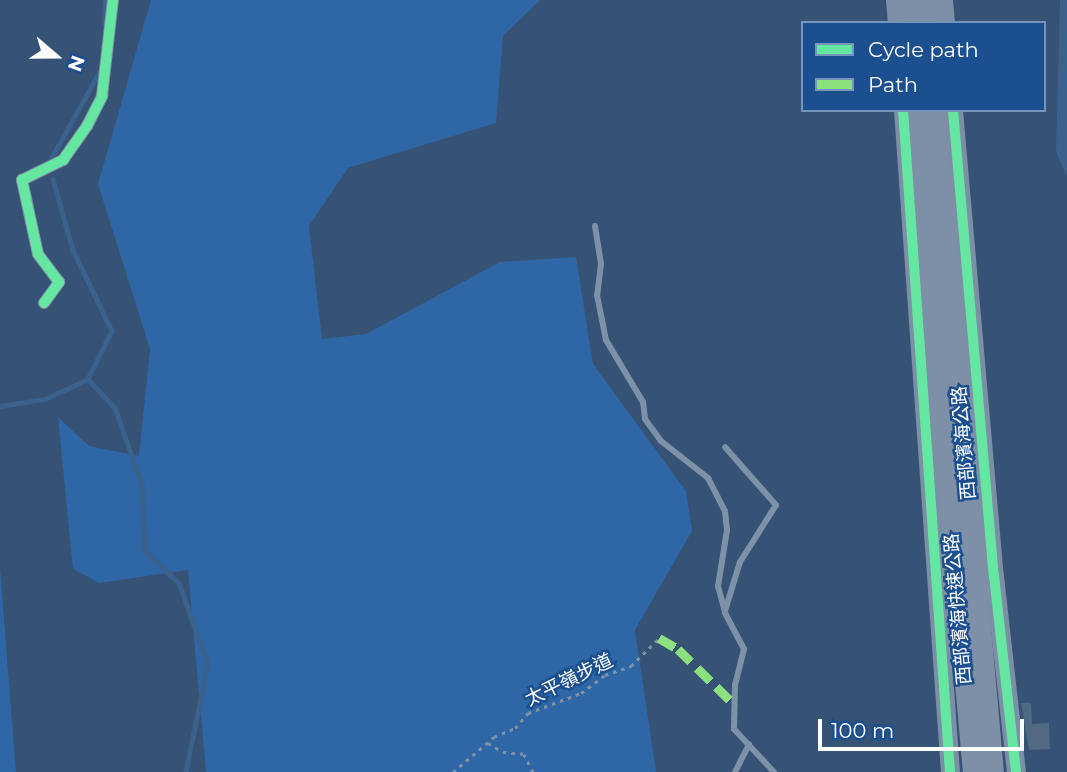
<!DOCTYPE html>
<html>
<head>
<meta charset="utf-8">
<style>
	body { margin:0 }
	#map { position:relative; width:1067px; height:772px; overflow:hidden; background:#365274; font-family:Montserrat,"Noto Sans TC",sans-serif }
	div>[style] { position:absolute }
	.green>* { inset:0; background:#2f66a5 }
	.water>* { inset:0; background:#3b618d }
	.stream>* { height:4.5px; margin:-2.25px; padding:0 2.25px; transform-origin:2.25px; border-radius:2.25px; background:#3b618d }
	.building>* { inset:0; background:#526984 }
	.path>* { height:2.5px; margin-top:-1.25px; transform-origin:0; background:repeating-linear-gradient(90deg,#7d92a8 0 3.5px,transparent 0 8.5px) }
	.service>* { height:6px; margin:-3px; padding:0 3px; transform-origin:3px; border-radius:3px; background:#7d92a8 }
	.minor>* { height:12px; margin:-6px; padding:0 6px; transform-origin:6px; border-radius:6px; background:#7d92a8 }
	.primary>* { height:19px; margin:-9.5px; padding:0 9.5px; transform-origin:9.5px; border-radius:9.5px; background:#7d8ea7 }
	.trunk>* { height:21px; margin:-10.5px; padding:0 10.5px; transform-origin:10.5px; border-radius:10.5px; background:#7e90a7 }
	.quiet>* { height:9px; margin-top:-4.5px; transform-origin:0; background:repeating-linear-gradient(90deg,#8de07e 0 18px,transparent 0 27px) }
	.cycleway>* { height:10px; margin:-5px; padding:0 5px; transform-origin:5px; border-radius:5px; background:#66e7a1 }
	span { translate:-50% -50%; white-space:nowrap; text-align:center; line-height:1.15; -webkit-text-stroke:5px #1b4f8f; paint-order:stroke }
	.street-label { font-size:19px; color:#fff }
	.legend { position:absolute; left:801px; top:21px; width:245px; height:91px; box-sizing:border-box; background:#1b4f8f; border:2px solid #7695bc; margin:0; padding:9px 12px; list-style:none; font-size:21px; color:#fff }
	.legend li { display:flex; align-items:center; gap:14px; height:35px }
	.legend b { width:35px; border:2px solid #7695bc }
	.north { position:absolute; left:21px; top:21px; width:70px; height:70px; -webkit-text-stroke:5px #1b4f8f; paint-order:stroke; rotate:110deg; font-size:19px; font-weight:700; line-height:28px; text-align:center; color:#fff }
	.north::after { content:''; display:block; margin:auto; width:24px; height:32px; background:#fff; clip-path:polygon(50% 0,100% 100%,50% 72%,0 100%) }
	.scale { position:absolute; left:818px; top:719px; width:206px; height:32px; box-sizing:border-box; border:4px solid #fff; border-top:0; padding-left:9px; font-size:21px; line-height:24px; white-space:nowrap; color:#fff; -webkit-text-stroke:5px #1b4f8f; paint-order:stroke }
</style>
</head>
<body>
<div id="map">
	<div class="green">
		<div style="clip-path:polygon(151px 0,540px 0,503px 36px,496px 123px,348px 168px,309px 226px,322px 339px,366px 334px,500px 262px,576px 257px,593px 364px,686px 491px,692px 531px,635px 630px,656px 772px,206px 772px,188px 570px,99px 583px,73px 569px,58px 417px,89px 446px,139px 456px,150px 349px,98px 184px)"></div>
		<div style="clip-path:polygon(0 568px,16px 772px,0 772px)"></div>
	</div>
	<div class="water">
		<div style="clip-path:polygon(1060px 0,1067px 0,1067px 177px,1056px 152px)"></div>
	</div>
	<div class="stream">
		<div style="left:104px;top:25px;width:25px;rotate:-88deg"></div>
		<div style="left:49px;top:162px;width:107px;rotate:-60.8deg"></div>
		<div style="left:53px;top:179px;width:74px;rotate:74.3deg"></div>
		<div style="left:73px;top:250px;width:90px;rotate:64.3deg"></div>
		<div style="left:112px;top:331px;width:54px;rotate:116.6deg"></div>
		<div style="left:88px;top:379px;width:40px;rotate:47deg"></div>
		<div style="left:115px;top:408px;width:81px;rotate:70.4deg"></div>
		<div style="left:142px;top:484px;width:67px;rotate:87.4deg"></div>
		<div style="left:145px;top:551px;width:47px;rotate:43.3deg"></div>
		<div style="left:179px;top:583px;width:86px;rotate:70.3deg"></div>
		<div style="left:208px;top:664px;width:110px;rotate:101.5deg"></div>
		<div style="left:0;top:406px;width:46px;rotate:-8.8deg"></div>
		<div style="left:45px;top:399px;width:47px;rotate:-24.9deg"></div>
	</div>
	<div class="building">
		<div style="clip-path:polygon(1021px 703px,1031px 703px,1032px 724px,1049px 723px,1050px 749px,1029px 750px)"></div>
	</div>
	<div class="path">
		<div style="left:488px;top:743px;width:17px;rotate:31deg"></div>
		<div style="left:503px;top:752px;width:21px;rotate:5deg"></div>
		<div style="left:524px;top:754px;width:20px;rotate:63deg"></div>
		<div style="left:453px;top:772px;width:54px;rotate:-40.5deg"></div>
		<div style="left:494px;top:737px;width:23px;rotate:-23deg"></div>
		<div style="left:515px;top:728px;width:20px;rotate:-49deg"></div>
		<div style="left:528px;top:713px;width:57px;rotate:-20.7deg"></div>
		<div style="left:581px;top:693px;width:30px;rotate:-37deg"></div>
		<div style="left:605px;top:675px;width:28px;rotate:-19deg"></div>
		<div style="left:631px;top:666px;width:40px;rotate:-45deg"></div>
	</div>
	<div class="service">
		<div style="left:595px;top:226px;width:38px;rotate:81deg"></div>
		<div style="left:601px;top:264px;width:31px;rotate:97deg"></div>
		<div style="left:597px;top:295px;width:46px;rotate:78.7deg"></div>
		<div style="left:606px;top:340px;width:72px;rotate:59.2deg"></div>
		<div style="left:643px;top:402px;width:17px;rotate:83deg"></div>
		<div style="left:645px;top:419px;width:27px;rotate:54deg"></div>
		<div style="left:661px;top:441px;width:60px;rotate:38.2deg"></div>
		<div style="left:708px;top:478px;width:37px;rotate:63deg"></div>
		<div style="left:725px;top:511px;width:19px;rotate:84deg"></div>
		<div style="left:727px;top:530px;width:57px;rotate:99.1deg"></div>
		<div style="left:718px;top:586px;width:28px;rotate:75deg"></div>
		<div style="left:725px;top:613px;width:41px;rotate:62.2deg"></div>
		<div style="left:744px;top:649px;width:37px;rotate:104deg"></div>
		<div style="left:735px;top:685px;width:44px;rotate:91.3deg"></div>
		<div style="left:734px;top:729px;width:59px;rotate:47.1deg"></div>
		<div style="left:725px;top:611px;width:51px;rotate:-73deg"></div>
		<div style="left:740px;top:562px;width:67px;rotate:-57.7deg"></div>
		<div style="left:776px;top:505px;width:77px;rotate:-131.3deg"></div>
		<div style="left:735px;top:772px;width:31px;rotate:-63deg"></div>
	</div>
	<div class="minor">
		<div style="left:44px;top:303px;width:26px;rotate:-54deg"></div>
		<div style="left:59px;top:282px;width:35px;rotate:-127deg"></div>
		<div style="left:38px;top:254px;width:76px;rotate:-102.2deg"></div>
		<div style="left:22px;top:180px;width:46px;rotate:-26deg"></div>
		<div style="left:63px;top:160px;width:42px;rotate:-54.8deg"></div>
		<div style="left:87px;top:126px;width:34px;rotate:-63deg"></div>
		<div style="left:102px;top:96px;width:97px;rotate:-83.5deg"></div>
	</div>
	<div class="primary">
		<div style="left:895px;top:0;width:23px;rotate:85deg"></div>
		<div style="left:943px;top:0;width:23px;rotate:85deg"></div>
		<div style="left:903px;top:110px;width:664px;rotate:85.94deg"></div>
		<div style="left:953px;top:110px;width:468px;rotate:85deg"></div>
		<div style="left:994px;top:576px;width:197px;rotate:83.6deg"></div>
	</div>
	<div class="trunk">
		<div style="left:906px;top:0;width:23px;rotate:85deg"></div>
		<div style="left:925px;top:0;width:23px;rotate:85deg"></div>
		<div style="left:914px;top:110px;width:665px;rotate:84.91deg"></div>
		<div style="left:934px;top:110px;width:665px;rotate:84.91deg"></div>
	</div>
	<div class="quiet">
		<div style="left:659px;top:638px;width:22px;rotate:30deg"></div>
		<div style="left:678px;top:649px;width:78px;rotate:44.5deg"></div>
	</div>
	<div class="cycleway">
		<div style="left:903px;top:110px;width:664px;rotate:85.94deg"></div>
		<div style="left:953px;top:110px;width:468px;rotate:85deg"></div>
		<div style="left:994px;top:576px;width:197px;rotate:83.6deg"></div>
		<div style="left:44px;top:303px;width:26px;rotate:-54deg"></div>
		<div style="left:59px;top:282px;width:35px;rotate:-127deg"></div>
		<div style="left:38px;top:254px;width:76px;rotate:-102.2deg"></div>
		<div style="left:22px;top:180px;width:46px;rotate:-26deg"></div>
		<div style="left:63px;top:160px;width:42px;rotate:-54.8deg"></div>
		<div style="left:87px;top:126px;width:34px;rotate:-63deg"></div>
		<div style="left:102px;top:96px;width:97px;rotate:-83.5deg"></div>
	</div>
	<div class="street-label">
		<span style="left:964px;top:443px;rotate:-95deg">西部濱海公路</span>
		<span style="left:958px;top:609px;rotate:-95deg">西部濱海快速公路</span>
		<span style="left:569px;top:680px;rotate:-26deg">太平嶺步道</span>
	</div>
	<ul class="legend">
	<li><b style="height:9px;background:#66e7a1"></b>Cycle path</li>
	<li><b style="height:9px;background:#8de07e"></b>Path</li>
	</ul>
	<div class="north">N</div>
	<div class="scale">100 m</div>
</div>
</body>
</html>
